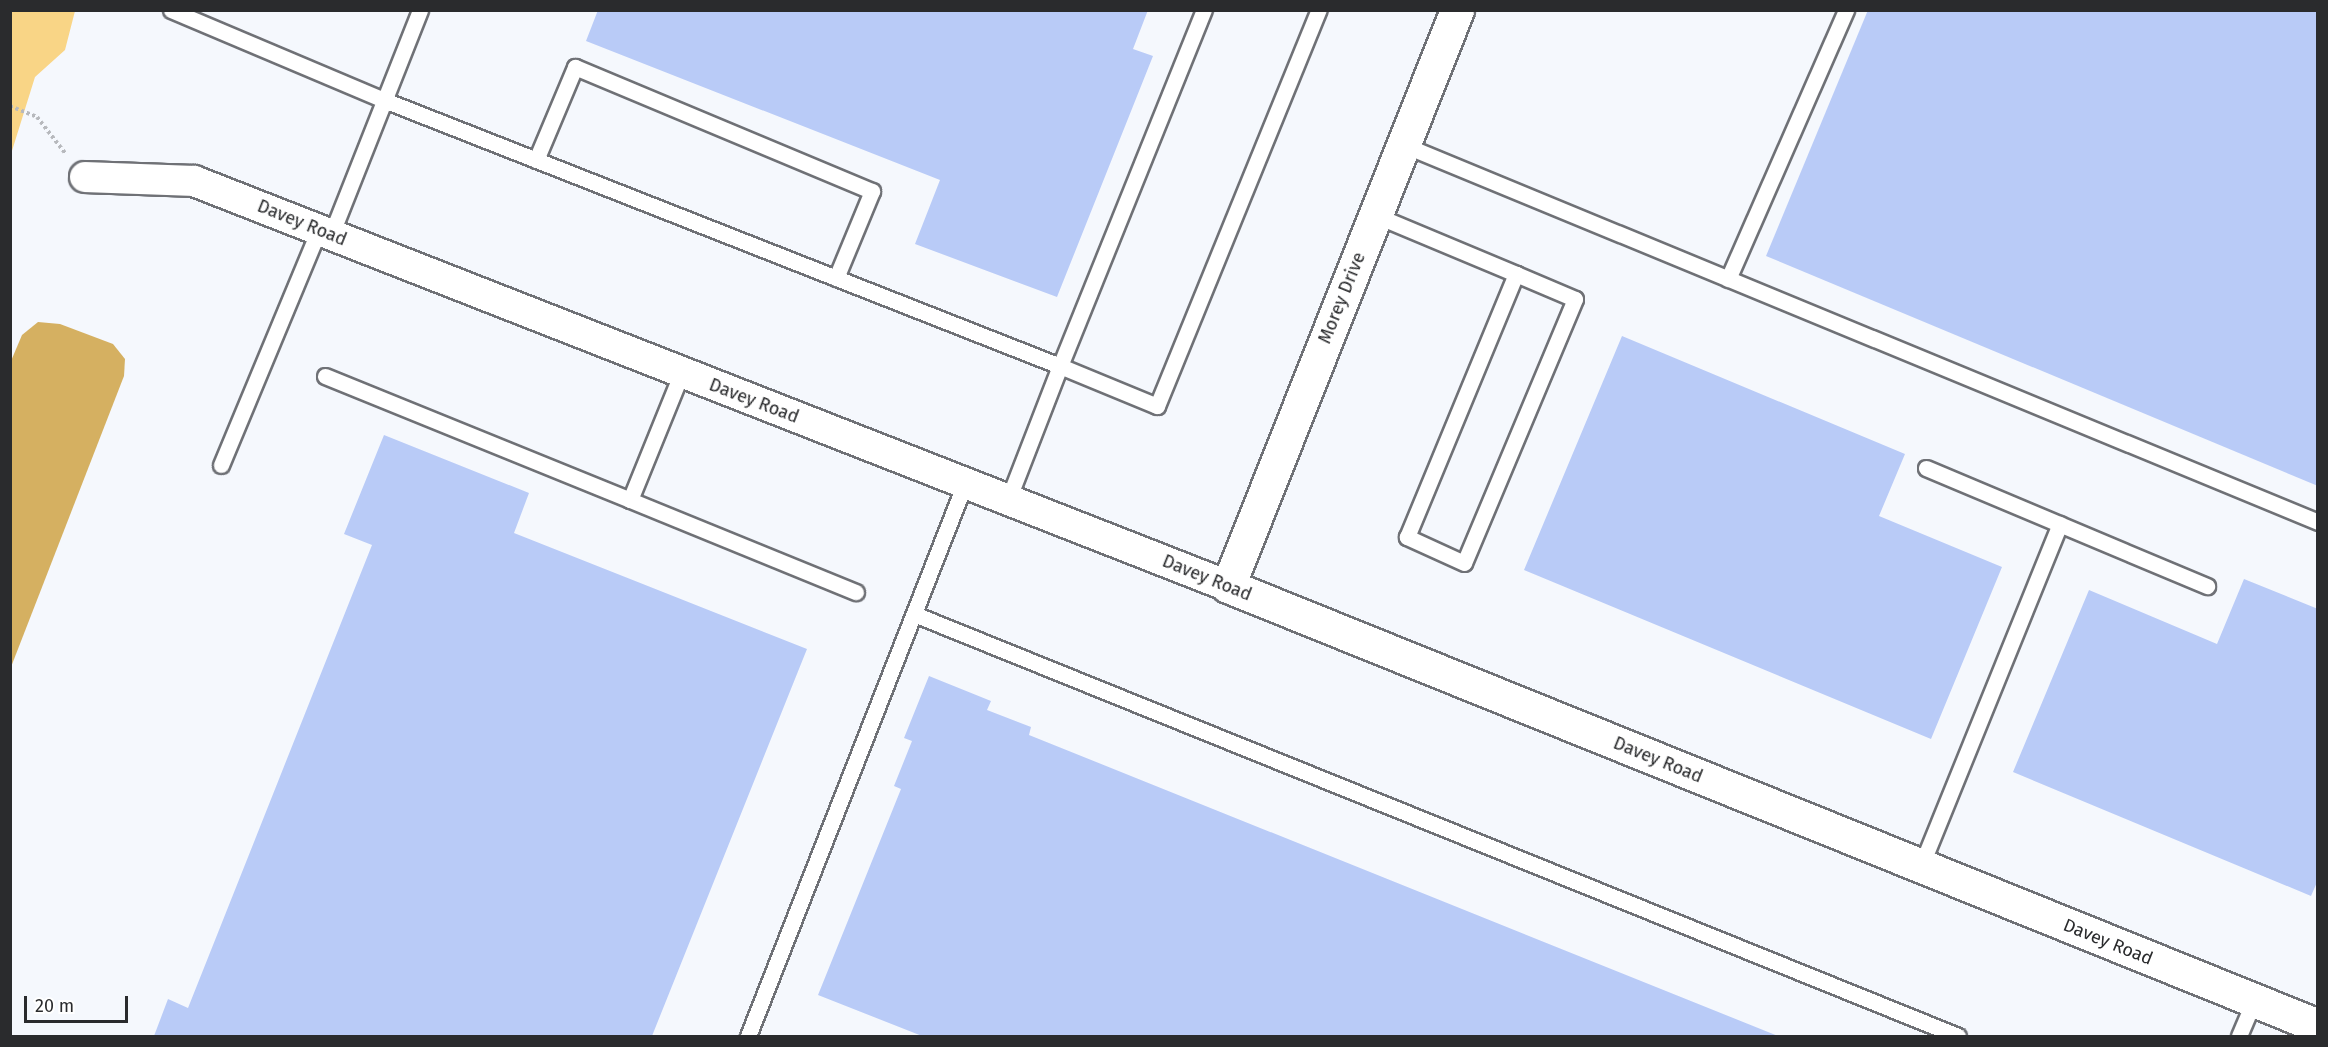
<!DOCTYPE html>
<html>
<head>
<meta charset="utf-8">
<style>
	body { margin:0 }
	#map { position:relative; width:2328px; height:1047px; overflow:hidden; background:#f5f8fd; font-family:"Fira Sans",sans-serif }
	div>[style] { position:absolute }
	.green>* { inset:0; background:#f9d586 }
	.water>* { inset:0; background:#d5b061 }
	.building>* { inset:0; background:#b9cbf7 }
	.path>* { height:4px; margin-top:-2px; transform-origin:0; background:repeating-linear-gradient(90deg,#b7b9bd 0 3px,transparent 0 6px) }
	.roads { filter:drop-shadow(2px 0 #6f7176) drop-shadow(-2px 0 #6f7176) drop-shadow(0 2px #6f7176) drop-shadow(0 -2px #6f7176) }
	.service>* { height:15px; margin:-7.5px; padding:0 7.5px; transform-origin:7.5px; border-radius:7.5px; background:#fff }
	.minor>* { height:30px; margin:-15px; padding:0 15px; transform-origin:15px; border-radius:15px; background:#fff }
	.tertiary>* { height:33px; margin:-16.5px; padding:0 16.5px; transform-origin:16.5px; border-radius:16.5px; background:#fff }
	span { translate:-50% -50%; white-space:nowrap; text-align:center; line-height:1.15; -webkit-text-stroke:4.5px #fff; paint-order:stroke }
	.street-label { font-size:18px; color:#2a2b2d }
	.frame { position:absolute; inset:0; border:12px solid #2a2b2d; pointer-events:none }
	.scale { position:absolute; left:24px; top:996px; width:104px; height:27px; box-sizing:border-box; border:3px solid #2a2b2d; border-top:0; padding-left:8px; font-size:18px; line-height:21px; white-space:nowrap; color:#2a2b2d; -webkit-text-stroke:4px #fff; paint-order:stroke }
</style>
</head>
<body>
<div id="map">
	<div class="green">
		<div style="clip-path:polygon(11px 10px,75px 11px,65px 50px,35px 77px,11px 154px)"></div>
	</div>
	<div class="water">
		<div style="clip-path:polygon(38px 322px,60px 324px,113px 344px,125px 359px,124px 376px,11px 667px,11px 361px,22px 335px)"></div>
	</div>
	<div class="building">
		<div style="clip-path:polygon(598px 10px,1148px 10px,1133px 49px,1153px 56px,1057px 297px,915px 244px,940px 180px,586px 41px)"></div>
		<div style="clip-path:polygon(1868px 10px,2318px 10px,2318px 486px,1766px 256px)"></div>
		<div style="clip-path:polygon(1622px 336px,1905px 454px,1879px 516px,2002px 567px,1931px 739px,1524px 570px)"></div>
		<div style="clip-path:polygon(384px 435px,529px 493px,514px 533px,807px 649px,652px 1036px,154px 1036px,168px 999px,188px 1008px,372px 545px,344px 534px)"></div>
		<div style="clip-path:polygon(2244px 579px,2318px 609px,2318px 880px,2311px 896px,2013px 772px,2089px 590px,2217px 644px)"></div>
		<div style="clip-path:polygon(929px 676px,991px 701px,987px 710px,1031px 727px,1029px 735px,1778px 1036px,922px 1036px,818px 995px,901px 789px,894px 786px,912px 741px,904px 738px)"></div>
	</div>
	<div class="path">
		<div style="left:10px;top:106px;width:29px;rotate:22deg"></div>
		<div style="left:37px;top:117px;width:46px;rotate:52.1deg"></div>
	</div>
	<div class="roads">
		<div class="service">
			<div style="left:171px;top:10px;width:231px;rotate:22.9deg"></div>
			<div style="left:384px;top:100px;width:726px;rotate:21.48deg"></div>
			<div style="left:1060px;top:366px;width:384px;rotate:-68deg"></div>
			<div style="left:1404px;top:145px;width:989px;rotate:22.41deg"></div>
			<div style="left:536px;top:160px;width:101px;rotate:-67.2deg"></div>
			<div style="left:575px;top:67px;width:322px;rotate:22.7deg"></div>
			<div style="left:872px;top:191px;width:94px;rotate:112.5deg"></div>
			<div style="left:1375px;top:215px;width:153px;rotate:22.7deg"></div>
			<div style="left:1516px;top:274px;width:64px;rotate:23deg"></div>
			<div style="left:1575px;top:299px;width:286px;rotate:112.8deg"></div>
			<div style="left:1464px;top:563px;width:63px;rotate:-155.5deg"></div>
			<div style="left:1407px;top:537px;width:285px;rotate:-67.5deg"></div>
			<div style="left:331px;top:235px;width:242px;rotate:-68.4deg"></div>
			<div style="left:1728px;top:279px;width:294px;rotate:-66.3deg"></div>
			<div style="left:325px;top:376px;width:329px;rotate:22.1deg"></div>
			<div style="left:630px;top:500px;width:138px;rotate:-67.9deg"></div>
			<div style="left:221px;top:465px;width:255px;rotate:-67.4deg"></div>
			<div style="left:1926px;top:468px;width:305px;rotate:22.8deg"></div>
			<div style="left:630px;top:500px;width:244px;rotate:22.2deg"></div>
			<div style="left:1008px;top:500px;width:144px;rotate:-68.8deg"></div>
			<div style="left:1060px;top:366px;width:105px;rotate:22.4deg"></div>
			<div style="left:1157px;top:406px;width:428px;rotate:-67.8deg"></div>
			<div style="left:914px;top:614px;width:1126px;rotate:22.01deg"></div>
			<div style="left:1921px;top:866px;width:369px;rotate:-67.9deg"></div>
			<div style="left:748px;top:1036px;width:594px;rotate:-68.57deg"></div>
			<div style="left:2239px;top:1036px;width:39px;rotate:-67deg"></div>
		</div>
		<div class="minor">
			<div style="left:85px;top:177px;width:109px;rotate:2.1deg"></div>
			<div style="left:194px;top:181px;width:1110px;rotate:21.39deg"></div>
		</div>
		<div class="tertiary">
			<div style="left:1457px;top:10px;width:620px;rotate:111.68deg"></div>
			<div style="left:1228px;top:586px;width:1175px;rotate:21.98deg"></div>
		</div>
	</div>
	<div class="street-label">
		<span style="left:302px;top:223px;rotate:22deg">Davey Road</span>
		<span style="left:1342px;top:298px;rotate:-68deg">Morey Drive</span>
		<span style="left:754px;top:401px;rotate:21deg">Davey Road</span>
		<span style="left:1207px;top:578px;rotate:22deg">Davey Road</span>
		<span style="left:1658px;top:760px;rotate:22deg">Davey Road</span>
		<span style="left:2108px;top:942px;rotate:22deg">Davey Road</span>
	</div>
	<div class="frame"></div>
	<div class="scale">20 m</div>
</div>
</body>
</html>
